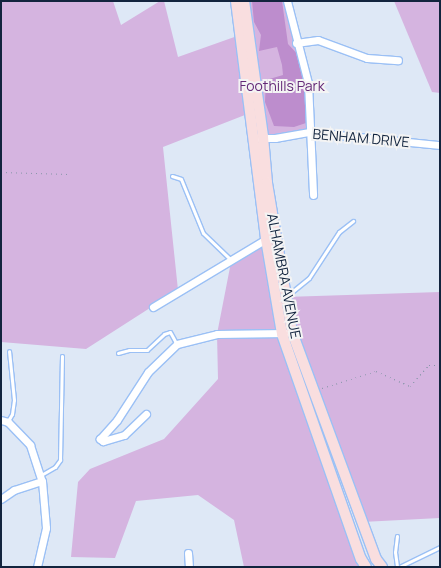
<!DOCTYPE html>
<html>
<head>
<meta charset="utf-8">
<style>
	body { margin:0 }
	#map { position:relative; width:441px; height:568px; overflow:hidden; background:#dee8f6; font-family:Manrope,sans-serif }
	div>[style] { position:absolute }
	.green>* { inset:0; background:#d5b4e0 }
	.forest>* { inset:0; background:#bd8dcd }
	.path>* { height:1px; margin-top:-0.5px; transform-origin:0; background:repeating-linear-gradient(90deg,#8795a8 0 1px,transparent 0 5px) }
	.roads { filter:drop-shadow(1px 0 #9bc0f5) drop-shadow(-1px 0 #9bc0f5) drop-shadow(0 1px #9bc0f5) drop-shadow(0 -1px #9bc0f5) }
	.service>* { height:3px; margin:-1.5px; padding:0 1.5px; transform-origin:1.5px; border-radius:1.5px; background:#fff }
	.minor>* { height:7px; margin:-3.5px; padding:0 3.5px; transform-origin:3.5px; border-radius:3.5px; background:#fff }
	.secondary>* { height:10px; margin:-5px; padding:0 5px; transform-origin:5px; border-radius:5px; background:#f9dedf }
	span { translate:-50% -50%; white-space:nowrap; text-align:center; line-height:1.15; -webkit-text-stroke:4px #f4f4f4; paint-order:stroke }
	.park-label { font-size:14px; color:#642977 }
	.street-label { font-size:14px; color:#12243e }
	.frame { position:absolute; inset:0; border:2px solid #12243e; pointer-events:none }
</style>
</head>
<body>
<div id="map">
	<div class="green">
		<div style="clip-path:polygon(1px 1px,113px 1px,121px 25px,160px 1px,164px 1px,178px 57px,240px 35px,250px 113px,163px 147px,178px 290px,86px 349px,1px 342px)"></div>
		<div style="clip-path:polygon(244px 1px,287px 1px,296px 43px,309px 132px,263px 137px)"></div>
		<div style="clip-path:polygon(394px 1px,440px 1px,440px 93px,432px 92px)"></div>
		<div style="clip-path:polygon(266px 239px,274px 295px,366px 567px,244px 567px,234px 520px,198px 495px,136px 501px,115px 558px,71px 557px,78px 482px,90px 469px,164px 439px,218px 379px,217px 334px,232px 257px)"></div>
		<div style="clip-path:polygon(440px 292px,440px 518px,362px 522px,292px 332px,285px 297px)"></div>
	</div>
	<div class="forest">
		<div style="clip-path:polygon(252px 1px,282px 1px,288px 44px,301px 58px,308px 83px,309px 122px,294px 127px,274px 126px,265px 102px,266px 80px,283px 75px,282px 65px,277px 47px,259px 51px,261px 35px,254px 22px)"></div>
	</div>
	<div class="path">
		<div style="left:1px;top:172px;width:68px;rotate:1.7deg"></div>
		<div style="left:322px;top:388px;width:57px;rotate:-17.5deg"></div>
		<div style="left:376px;top:371px;width:37px;rotate:24deg"></div>
		<div style="left:410px;top:386px;width:28px;rotate:-48deg"></div>
		<div style="left:429px;top:365px;width:11px"></div>
	</div>
	<div class="roads">
		<div class="service">
			<div style="left:172px;top:176px;width:9px;rotate:18deg"></div>
			<div style="left:181px;top:179px;width:58px;rotate:67.8deg"></div>
			<div style="left:203px;top:233px;width:37px;rotate:44deg"></div>
			<div style="left:288px;top:295px;width:27px;rotate:-39deg"></div>
			<div style="left:309px;top:278px;width:55px;rotate:-56.9deg"></div>
			<div style="left:339px;top:232px;width:18px;rotate:-38deg"></div>
			<div style="left:118px;top:353px;width:11px;rotate:-15deg"></div>
			<div style="left:129px;top:350px;width:18px"></div>
			<div style="left:147px;top:350px;width:23px;rotate:-43deg"></div>
			<div style="left:164px;top:334px;width:6px;rotate:-18deg"></div>
			<div style="left:170px;top:332px;width:13px;rotate:61deg"></div>
			<div style="left:8px;top:421px;width:8px;rotate:-60deg"></div>
			<div style="left:12px;top:414px;width:14px;rotate:-82deg"></div>
			<div style="left:14px;top:400px;width:49px;rotate:-95.8deg"></div>
			<div style="left:41px;top:475px;width:16px;rotate:-30deg"></div>
			<div style="left:55px;top:467px;width:9px;rotate:-54deg"></div>
			<div style="left:60px;top:460px;width:104px;rotate:-88.9deg"></div>
			<div style="left:397px;top:536px;width:16px;rotate:97deg"></div>
			<div style="left:395px;top:552px;width:15px;rotate:82deg"></div>
			<div style="left:399px;top:567px;width:46px;rotate:-26deg"></div>
		</div>
		<div class="minor">
			<div style="left:287px;top:1px;width:85px;rotate:75.6deg"></div>
			<div style="left:308px;top:83px;width:112px;rotate:87.4deg"></div>
			<div style="left:296px;top:43px;width:22px;rotate:-8deg"></div>
			<div style="left:318px;top:40px;width:52px;rotate:20.2deg"></div>
			<div style="left:367px;top:58px;width:31px;rotate:4deg"></div>
			<div style="left:259px;top:138px;width:16px"></div>
			<div style="left:275px;top:138px;width:35px;rotate:-10deg"></div>
			<div style="left:309px;top:132px;width:132px;rotate:5.7deg"></div>
			<div style="left:153px;top:307px;width:132px;rotate:-31deg"></div>
			<div style="left:146px;top:414px;width:30px;rotate:136deg"></div>
			<div style="left:124px;top:435px;width:22px;rotate:164deg"></div>
			<div style="left:103px;top:441px;width:4px;rotate:-146deg"></div>
			<div style="left:100px;top:439px;width:25px;rotate:-48deg"></div>
			<div style="left:117px;top:420px;width:57px;rotate:-57.1deg"></div>
			<div style="left:148px;top:372px;width:40px;rotate:-44deg"></div>
			<div style="left:177px;top:344px;width:41px;rotate:-14deg"></div>
			<div style="left:217px;top:334px;width:68px;rotate:-0.8deg"></div>
			<div style="left:1px;top:420px;width:7px;rotate:16deg"></div>
			<div style="left:8px;top:422px;width:32px;rotate:46deg"></div>
			<div style="left:30px;top:445px;width:38px;rotate:72deg"></div>
			<div style="left:42px;top:481px;width:47px;rotate:85.1deg"></div>
			<div style="left:46px;top:528px;width:40px;rotate:103deg"></div>
			<div style="left:1px;top:499px;width:16px;rotate:-35deg"></div>
			<div style="left:14px;top:490px;width:29px;rotate:-18deg"></div>
			<div style="left:188px;top:553px;width:14px;rotate:86deg"></div>
		</div>
		<div class="secondary">
			<div style="left:236px;top:1px;width:240px;rotate:82.8deg"></div>
			<div style="left:266px;top:239px;width:96px;rotate:80.4deg"></div>
			<div style="left:282px;top:334px;width:238px;rotate:70.7deg"></div>
			<div style="left:361px;top:559px;width:9px;rotate:58deg"></div>
			<div style="left:244px;top:1px;width:137px;rotate:82deg"></div>
			<div style="left:263px;top:137px;width:46px;rotate:85deg"></div>
			<div style="left:267px;top:183px;width:151px;rotate:80.5deg"></div>
			<div style="left:292px;top:332px;width:242px;rotate:69.7deg"></div>
			<div style="left:376px;top:559px;width:10px;rotate:53deg"></div>
		</div>
	</div>
	<div class="park-label">
		<span style="left:282px;top:86px">Foothills Park</span>
	</div>
	<div class="street-label">
		<span style="left:361px;top:138px;rotate:5deg">BENHAM DRIVE</span>
		<span style="left:284px;top:276px;rotate:79deg">ALHAMBRA AVENUE</span>
	</div>
	<div class="frame"></div>
</div>
</body>
</html>
